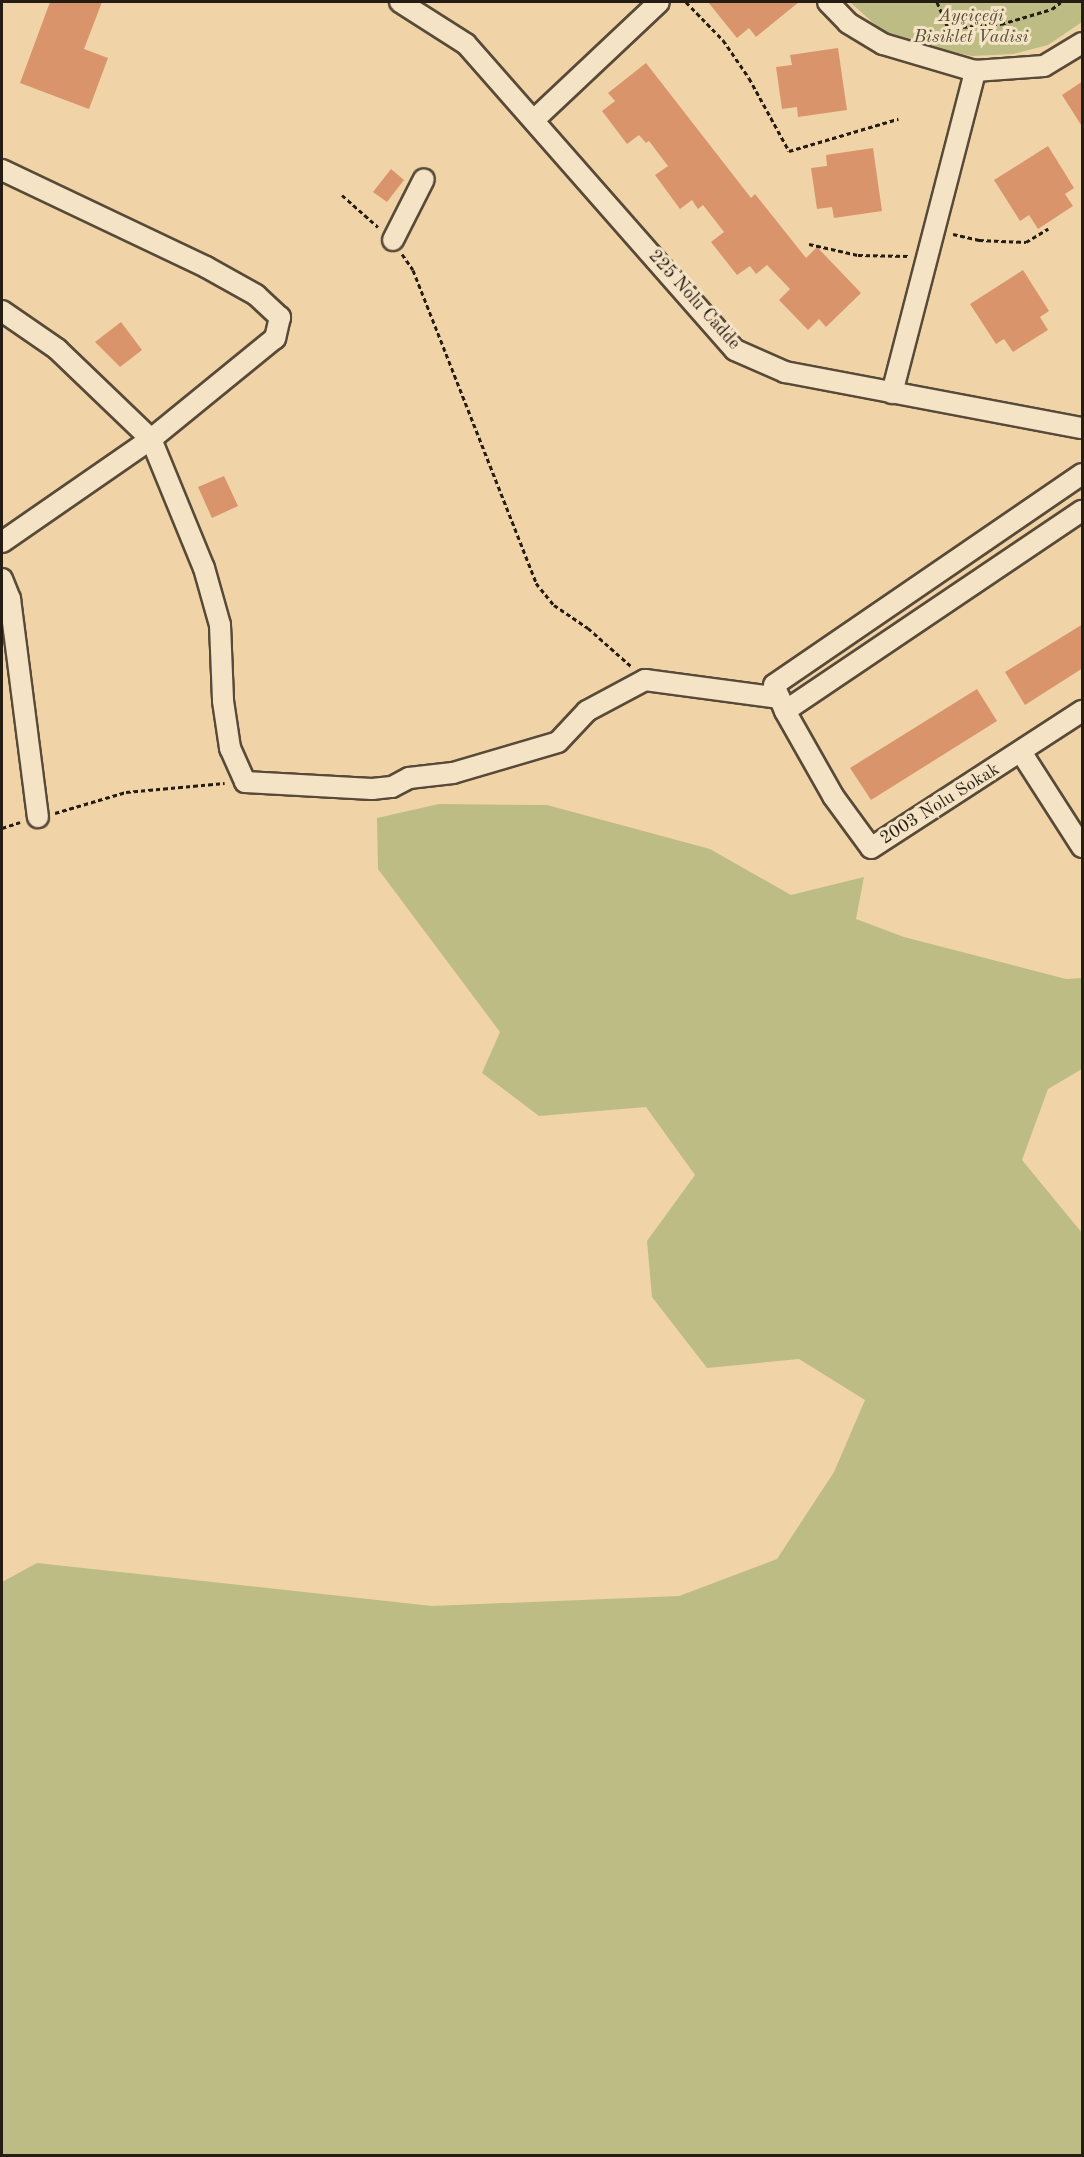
<!DOCTYPE html>
<html>
<head>
<meta charset="utf-8">
<style>
	body { margin:0 }
	#map { position:relative; width:1084px; height:2157px; overflow:hidden; background:#f0d4a7; font-family:"Old Standard TT",serif }
	div>[style] { position:absolute }
	.green>* { inset:0; background:#bdbc84 }
	.building>* { inset:0; background:#d9946c }
	.path>* { height:3px; margin-top:-1.5px; transform-origin:0; background:repeating-linear-gradient(90deg,#251c13 0 4.5px,transparent 0 7.5px) }
	.roads { filter:drop-shadow(2px 0 #584a38) drop-shadow(-2px 0 #584a38) drop-shadow(0 2px #584a38) drop-shadow(0 -2px #584a38) }
	.street>* { height:20px; margin:-10px; padding:0 10px; transform-origin:10px; border-radius:10px; background:#f5e3c6 }
	span { translate:-50% -50%; white-space:nowrap; text-align:center; line-height:1.15; -webkit-text-stroke:6px #f5e3c6; paint-order:stroke }
	.park-label { font-size:18px; color:#534c35; font-style:italic }
	.street-label { font-size:18px; color:#251c13 }
	.frame { position:absolute; inset:0; border:3px solid #251c13; pointer-events:none }
</style>
</head>
<body>
<div id="map">
	<div class="green">
		<div style="clip-path:polygon(850px 2px,1082px 2px,1082px 22px,1048px 45px,1013px 54px,972px 56px,891px 39px)"></div>
		<div style="clip-path:polygon(439px 804px,547px 805px,710px 849px,791px 895px,864px 877px,856px 919px,904px 937px,1066px 979px,1082px 978px,1082px 1069px,1048px 1089px,1022px 1160px,1082px 1233px,1082px 2155px,2px 2155px,2px 1582px,37px 1563px,432px 1606px,679px 1596px,777px 1559px,834px 1472px,865px 1400px,799px 1359px,707px 1368px,652px 1297px,647px 1241px,695px 1175px,646px 1107px,539px 1116px,482px 1073px,500px 1032px,378px 869px,377px 818px)"></div>
	</div>
	<div class="building">
		<div style="clip-path:polygon(50px 2px,102px 2px,84px 49px,108px 58px,89px 109px,20px 83px)"></div>
		<div style="clip-path:polygon(708px 2px,799px 2px,756px 37px,749px 28px,737px 38px)"></div>
		<div style="clip-path:polygon(838px 48px,847px 110px,798px 117px,797px 107px,782px 109px,776px 67px,792px 65px,790px 55px)"></div>
		<div style="clip-path:polygon(646px 63px,751px 198px,755px 194px,806px 258px,817px 247px,861px 293px,826px 327px,819px 319px,808px 330px,779px 300px,790px 289px,767px 265px,756px 274px,750px 266px,737px 275px,711px 242px,724px 232px,703px 205px,698px 209px,692px 200px,680px 209px,655px 175px,668px 166px,649px 141px,646px 143px,639px 135px,627px 144px,602px 111px,615px 101px,608px 93px)"></div>
		<div style="clip-path:polygon(1083px 81px,1083px 128px,1062px 95px)"></div>
		<div style="clip-path:polygon(1048px 146px,1074px 188px,1065px 194px,1073px 206px,1038px 229px,1029px 215px,1020px 221px,994px 180px)"></div>
		<div style="clip-path:polygon(873px 148px,882px 211px,834px 218px,832px 207px,817px 209px,811px 168px,827px 166px,826px 155px)"></div>
		<div style="clip-path:polygon(391px 169px,404px 180px,387px 202px,373px 192px)"></div>
		<div style="clip-path:polygon(1023px 270px,1049px 311px,1040px 317px,1048px 330px,1013px 352px,1004px 339px,996px 344px,970px 304px)"></div>
		<div style="clip-path:polygon(121px 322px,142px 350px,120px 367px,95px 342px)"></div>
		<div style="clip-path:polygon(224px 476px,238px 506px,212px 518px,198px 487px)"></div>
		<div style="clip-path:polygon(1083px 624px,1083px 668px,1025px 705px,1005px 672px)"></div>
		<div style="clip-path:polygon(977px 689px,997px 721px,871px 800px,850px 768px)"></div>
	</div>
	<div class="path">
		<div style="left:686px;top:2px;width:53px;rotate:45.8deg"></div>
		<div style="left:723px;top:40px;width:46px;rotate:55.6deg"></div>
		<div style="left:749px;top:78px;width:83px;rotate:61.3deg"></div>
		<div style="left:789px;top:151px;width:114px;rotate:-16.4deg"></div>
		<div style="left:937px;top:2px;width:28px;rotate:67deg"></div>
		<div style="left:948px;top:28px;width:15px;rotate:101deg"></div>
		<div style="left:948px;top:28px;width:53px;rotate:-4.3deg"></div>
		<div style="left:1001px;top:24px;width:53px;rotate:-16.4deg"></div>
		<div style="left:1052px;top:9px;width:11px;rotate:-38deg"></div>
		<div style="left:342px;top:195px;width:48px;rotate:41.6deg"></div>
		<div style="left:953px;top:234px;width:27px;rotate:13deg"></div>
		<div style="left:979px;top:240px;width:47px;rotate:2.4deg"></div>
		<div style="left:1026px;top:242px;width:26px;rotate:-31deg"></div>
		<div style="left:809px;top:244px;width:50px;rotate:12.7deg"></div>
		<div style="left:858px;top:255px;width:51px;rotate:1.1deg"></div>
		<div style="left:402px;top:254px;width:19px;rotate:55deg"></div>
		<div style="left:413px;top:270px;width:336px;rotate:68.5deg"></div>
		<div style="left:536px;top:583px;width:28px;rotate:51deg"></div>
		<div style="left:554px;top:605px;width:41px;rotate:34.1deg"></div>
		<div style="left:588px;top:628px;width:57px;rotate:41.5deg"></div>
		<div style="left:55px;top:813px;width:74px;rotate:-16.5deg"></div>
		<div style="left:126px;top:792px;width:99px;rotate:-5.2deg"></div>
		<div style="left:2px;top:828px;width:19px;rotate:-18deg"></div>
	</div>
	<div class="roads">
		<div class="street">
			<div style="left:400px;top:2px;width:78px;rotate:32.5deg"></div>
			<div style="left:466px;top:44px;width:407px;rotate:48.7deg"></div>
			<div style="left:735px;top:350px;width:55px;rotate:23.7deg"></div>
			<div style="left:785px;top:372px;width:302px;rotate:10.7deg"></div>
			<div style="left:828px;top:2px;width:29px;rotate:46deg"></div>
			<div style="left:848px;top:23px;width:41px;rotate:31deg"></div>
			<div style="left:883px;top:44px;width:96px;rotate:16.4deg"></div>
			<div style="left:975px;top:71px;width:69px;rotate:-4.1deg"></div>
			<div style="left:1044px;top:66px;width:44px;rotate:-31.2deg"></div>
			<div style="left:535px;top:119px;width:170px;rotate:-43.3deg"></div>
			<div style="left:2px;top:170px;width:226px;rotate:25.4deg"></div>
			<div style="left:206px;top:267px;width:57px;rotate:29.2deg"></div>
			<div style="left:256px;top:295px;width:33px;rotate:43deg"></div>
			<div style="left:280px;top:317px;width:22px;rotate:103deg"></div>
			<div style="left:275px;top:338px;width:160px;rotate:140.8deg"></div>
			<div style="left:151px;top:439px;width:181px;rotate:145.3deg"></div>
			<div style="left:393px;top:240px;width:68px;rotate:-63.1deg"></div>
			<div style="left:2px;top:311px;width:67px;rotate:34.6deg"></div>
			<div style="left:57px;top:349px;width:130px;rotate:43.8deg"></div>
			<div style="left:151px;top:439px;width:139px;rotate:67.7deg"></div>
			<div style="left:204px;top:568px;width:59px;rotate:74.3deg"></div>
			<div style="left:220px;top:625px;width:76px;rotate:87.7deg"></div>
			<div style="left:223px;top:701px;width:48px;rotate:81.5deg"></div>
			<div style="left:230px;top:748px;width:37px;rotate:66deg"></div>
			<div style="left:245px;top:782px;width:127px;rotate:3.2deg"></div>
			<div style="left:372px;top:789px;width:20px;rotate:-6deg"></div>
			<div style="left:392px;top:787px;width:19px;rotate:-28deg"></div>
			<div style="left:409px;top:778px;width:44px;rotate:-6.5deg"></div>
			<div style="left:453px;top:773px;width:109px;rotate:-16.4deg"></div>
			<div style="left:558px;top:742px;width:42px;rotate:-46.9deg"></div>
			<div style="left:587px;top:711px;width:66px;rotate:-28.1deg"></div>
			<div style="left:645px;top:680px;width:136px;rotate:7.6deg"></div>
			<div style="left:892px;top:393px;width:333px;rotate:-75.5deg"></div>
			<div style="left:1082px;top:474px;width:373px;rotate:145.6deg"></div>
			<div style="left:774px;top:685px;width:28px;rotate:67deg"></div>
			<div style="left:785px;top:711px;width:358px;rotate:-34deg"></div>
			<div style="left:2px;top:579px;width:22px;rotate:68deg"></div>
			<div style="left:10px;top:599px;width:220px;rotate:82.7deg"></div>
			<div style="left:785px;top:711px;width:98px;rotate:60.5deg"></div>
			<div style="left:833px;top:796px;width:64px;rotate:53.8deg"></div>
			<div style="left:871px;top:848px;width:252px;rotate:-33deg"></div>
			<div style="left:1021px;top:752px;width:113px;rotate:57.3deg"></div>
		</div>
	</div>
	<div class="park-label">
		<span style="left:971px;top:27px">Ayçiçeği<br>Bisiklet Vadisi</span>
	</div>
	<div class="street-label">
		<span style="left:694px;top:300px;rotate:48deg">225 Nolu Cadde</span>
		<span style="left:940px;top:804px;rotate:-32deg">2003 Nolu Sokak</span>
	</div>
	<div class="frame"></div>
</div>
</body>
</html>
